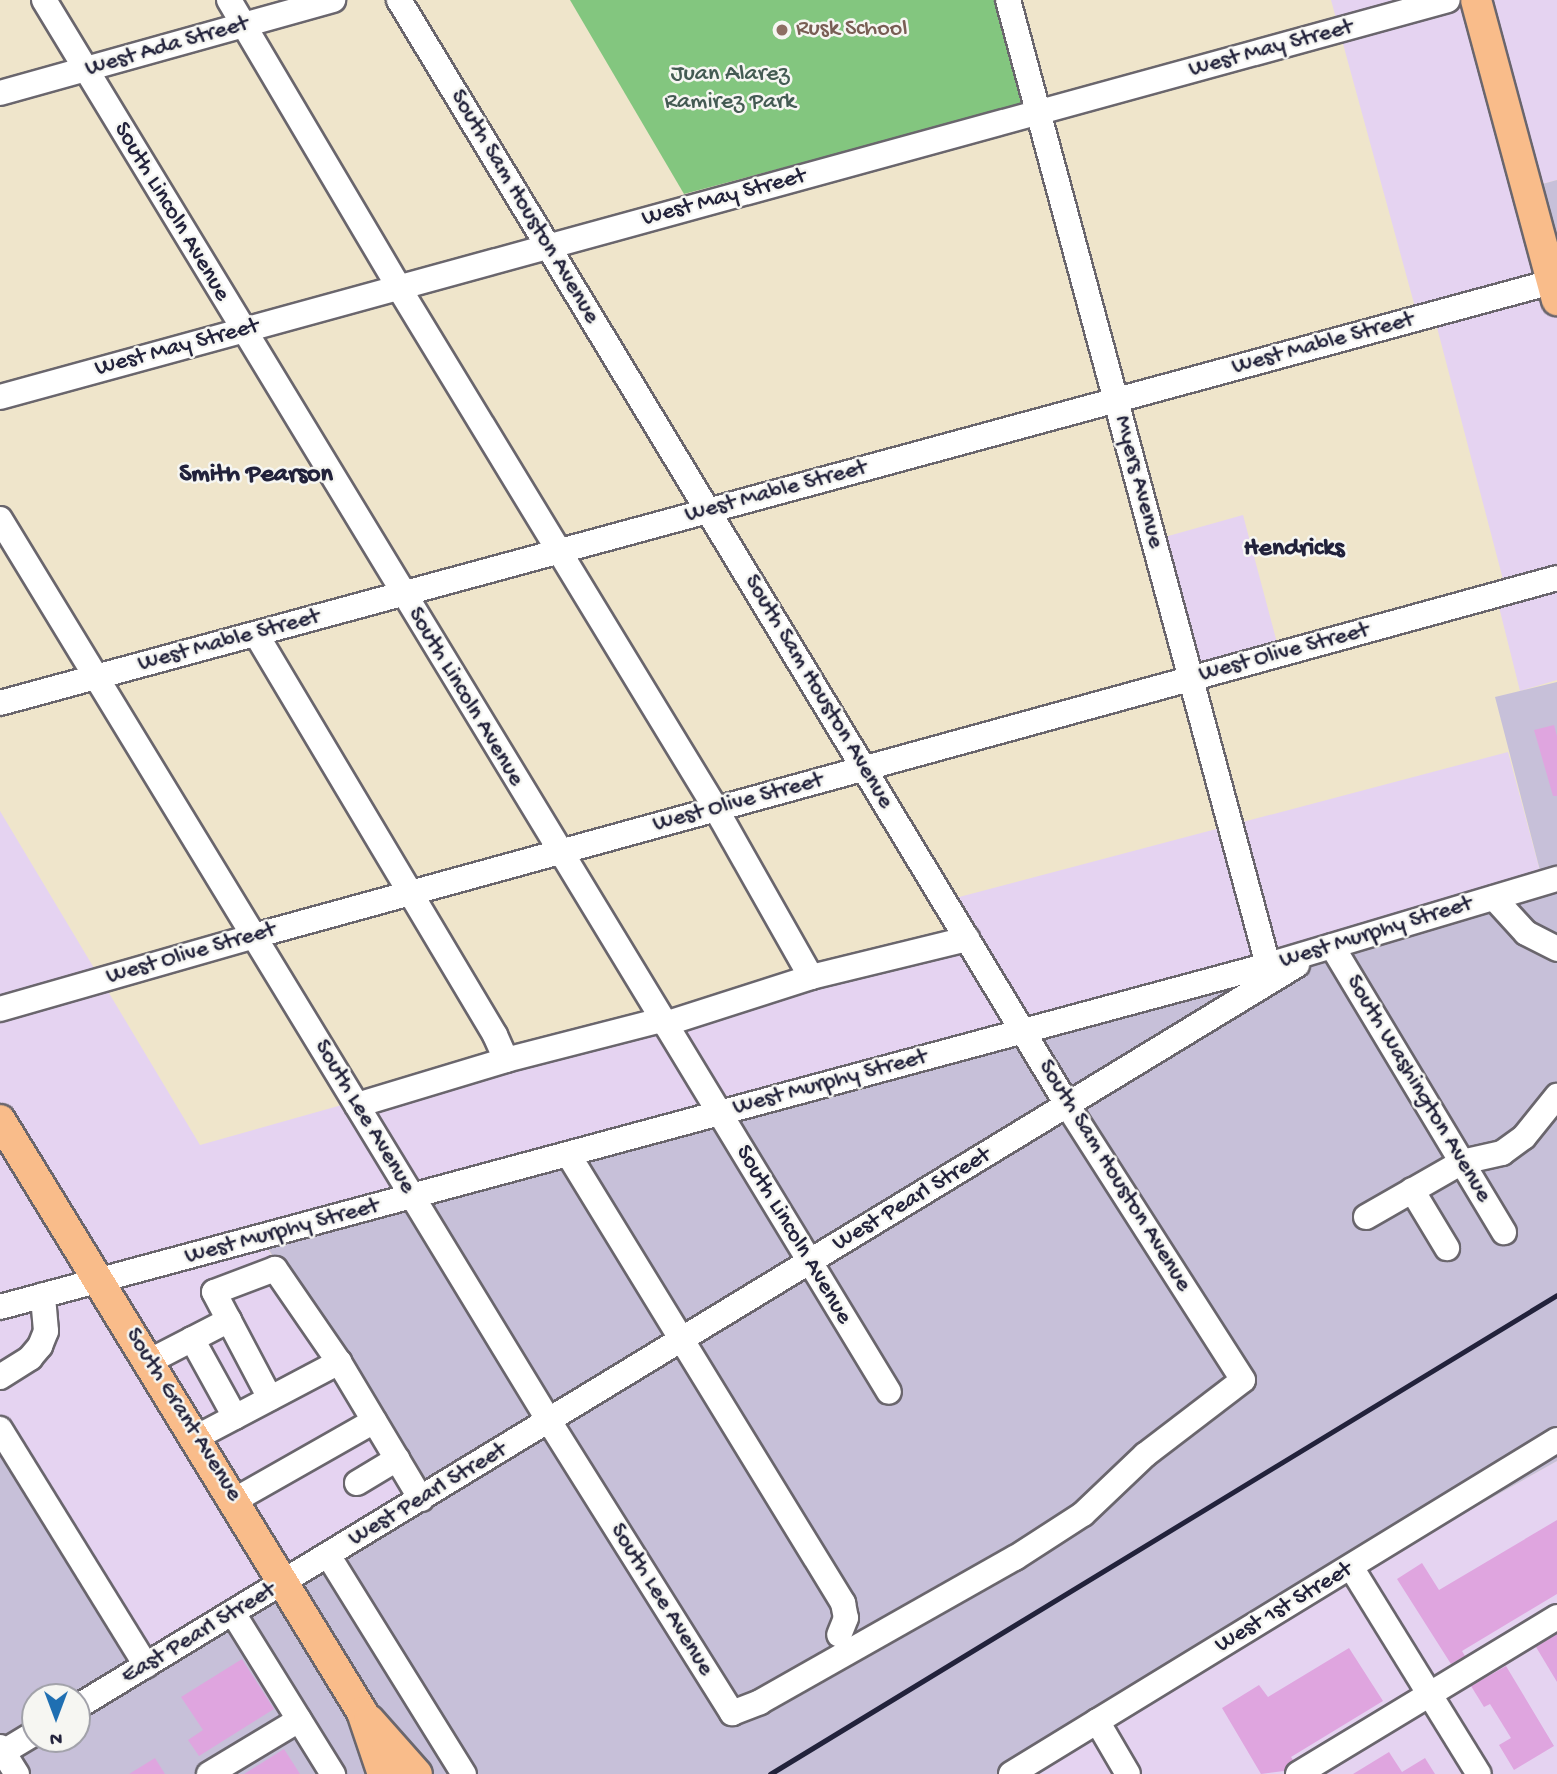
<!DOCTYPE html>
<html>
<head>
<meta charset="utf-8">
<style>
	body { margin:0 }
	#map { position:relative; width:1557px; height:1774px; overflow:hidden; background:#efe5cb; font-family:"Gochi Hand",sans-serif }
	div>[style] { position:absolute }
	.built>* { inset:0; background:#e5d3f1 }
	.industrial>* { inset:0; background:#c7c0d9 }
	.green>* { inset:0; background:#83c67f }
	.building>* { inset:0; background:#dfa5df }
	.roads { filter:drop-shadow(2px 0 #6a666d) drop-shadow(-2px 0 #6a666d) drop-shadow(0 2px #6a666d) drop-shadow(0 -2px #6a666d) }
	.minor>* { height:24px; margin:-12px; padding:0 12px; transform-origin:12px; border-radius:12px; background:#fff }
	.major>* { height:30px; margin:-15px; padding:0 15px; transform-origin:15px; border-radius:15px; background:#f9bc8a }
	.rail>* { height:5px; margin:-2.5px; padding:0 2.5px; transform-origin:2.5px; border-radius:2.5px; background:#22223b }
	.dots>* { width:19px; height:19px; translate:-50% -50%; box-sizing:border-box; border:4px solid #f6f6f2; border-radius:50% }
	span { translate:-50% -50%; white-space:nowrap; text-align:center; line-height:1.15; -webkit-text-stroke:5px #f6f6f2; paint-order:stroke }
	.education-label { font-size:24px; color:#785e54 }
	.left { translate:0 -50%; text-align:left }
	.street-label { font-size:24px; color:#22223b }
	.park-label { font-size:24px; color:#445b53 }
	.neighbourhood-label { font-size:26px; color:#22223b; font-weight:700 }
	.north { position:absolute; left:21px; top:1683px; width:70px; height:70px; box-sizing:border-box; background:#f6f6f2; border:2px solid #a1a1a9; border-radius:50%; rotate:180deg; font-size:19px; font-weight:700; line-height:28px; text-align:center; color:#22223b }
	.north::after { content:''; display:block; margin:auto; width:24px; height:32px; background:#1f6fb2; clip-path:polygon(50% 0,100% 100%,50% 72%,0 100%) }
</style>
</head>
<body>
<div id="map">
	<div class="built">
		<div style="clip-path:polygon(1331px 0,1557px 0,1557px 180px,1527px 188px,1557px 310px,1557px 680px,1520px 691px,1496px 595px,1506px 591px,1434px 316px,1418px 318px)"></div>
		<div style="clip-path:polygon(1243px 515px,1280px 654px,1191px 678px,1154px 540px)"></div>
		<div style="clip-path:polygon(1508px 752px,1543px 882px,261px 1238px,420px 1499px,147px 1665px,0 1427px,0 811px,200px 1145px,505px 1059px,966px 939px,944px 901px)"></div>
		<div style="clip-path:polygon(1557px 1461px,1557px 1774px,1002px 1774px)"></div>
	</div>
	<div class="industrial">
		<div style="clip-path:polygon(1557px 180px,1557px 310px,1524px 189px)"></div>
		<div style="clip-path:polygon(evenodd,1557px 682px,1557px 1461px,1002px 1774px,0 1774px,0 1427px,146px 1665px,420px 1499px,261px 1237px,1543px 882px,1495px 697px,1557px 682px,35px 1697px,77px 1697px,77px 1739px,35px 1739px,35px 1697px)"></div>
	</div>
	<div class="green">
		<div style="clip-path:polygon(570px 0,997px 0,1024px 104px,684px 194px)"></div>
	</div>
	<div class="building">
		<div style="clip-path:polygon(1554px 725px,1557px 736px,1557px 796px,1553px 796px,1534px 730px)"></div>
		<div style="clip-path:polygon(1557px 1520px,1557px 1594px,1462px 1651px,1465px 1656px,1451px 1664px,1397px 1579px,1422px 1563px,1439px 1590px)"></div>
		<div style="clip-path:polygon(1557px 1634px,1557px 1682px,1536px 1647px)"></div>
		<div style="clip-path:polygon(1349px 1648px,1383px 1701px,1291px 1757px,1293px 1760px,1284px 1771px,1261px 1774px,1222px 1708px,1259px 1685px,1268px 1697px)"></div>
		<div style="clip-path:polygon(242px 1659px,274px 1709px,199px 1756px,188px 1740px,203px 1730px,181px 1697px)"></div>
		<div style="clip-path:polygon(1506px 1666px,1554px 1746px,1514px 1770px,1499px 1745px,1511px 1738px,1490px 1704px,1484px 1707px,1471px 1686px)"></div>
		<div style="clip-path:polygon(284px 1749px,300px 1774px,244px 1774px)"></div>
		<div style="clip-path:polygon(1389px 1752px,1402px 1772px,1425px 1758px,1435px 1774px,1353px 1774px)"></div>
		<div style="clip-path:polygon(155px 1758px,165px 1774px,129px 1774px)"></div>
	</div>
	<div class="roads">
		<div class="minor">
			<div style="left:44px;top:0;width:1628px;rotate:58.74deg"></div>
			<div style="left:229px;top:0;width:334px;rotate:59.4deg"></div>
			<div style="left:399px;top:288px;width:610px;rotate:58.68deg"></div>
			<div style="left:716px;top:809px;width:193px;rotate:60.5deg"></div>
			<div style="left:1008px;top:0;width:999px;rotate:74.92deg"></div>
			<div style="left:0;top:93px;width:346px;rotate:-15.6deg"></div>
			<div style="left:0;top:397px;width:1501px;rotate:-15.33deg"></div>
			<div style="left:0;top:519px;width:1056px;rotate:58.67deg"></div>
			<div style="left:549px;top:1421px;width:345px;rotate:57.9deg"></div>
			<div style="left:732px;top:1713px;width:30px;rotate:-21deg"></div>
			<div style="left:760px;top:1702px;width:293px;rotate:-29.5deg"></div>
			<div style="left:1015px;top:1558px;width:81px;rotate:-32.9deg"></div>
			<div style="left:1083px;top:1514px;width:86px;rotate:-43.6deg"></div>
			<div style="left:1145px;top:1455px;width:123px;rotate:-37.4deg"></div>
			<div style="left:1243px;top:1380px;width:325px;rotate:-122.6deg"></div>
			<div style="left:1068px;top:1106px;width:1293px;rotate:-121.17deg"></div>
			<div style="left:256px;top:634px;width:467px;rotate:59.2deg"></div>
			<div style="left:495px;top:1035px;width:27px;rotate:66deg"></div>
			<div style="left:506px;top:1060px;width:161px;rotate:-14.4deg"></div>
			<div style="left:0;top:703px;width:1608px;rotate:-15.18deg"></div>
			<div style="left:1494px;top:898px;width:47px;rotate:47.6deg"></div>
			<div style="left:1526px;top:933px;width:35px;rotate:27deg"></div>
			<div style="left:1332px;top:946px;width:334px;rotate:59deg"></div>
			<div style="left:0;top:1009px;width:264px;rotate:-16deg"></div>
			<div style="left:254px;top:936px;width:1351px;rotate:-15.36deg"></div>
			<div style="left:665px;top:1024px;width:153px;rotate:-17.8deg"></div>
			<div style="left:811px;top:977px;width:161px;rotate:-13.7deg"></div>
			<div style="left:357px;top:1105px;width:156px;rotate:-16.8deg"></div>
			<div style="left:568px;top:1154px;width:527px;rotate:58.51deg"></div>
			<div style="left:843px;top:1603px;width:15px;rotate:79deg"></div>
			<div style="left:846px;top:1618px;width:18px;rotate:112deg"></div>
			<div style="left:1412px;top:1190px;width:68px;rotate:58.9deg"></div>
			<div style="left:1366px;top:1217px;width:111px;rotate:-29.8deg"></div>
			<div style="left:1462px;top:1162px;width:41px;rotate:-12.7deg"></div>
			<div style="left:1502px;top:1153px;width:27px;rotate:-36deg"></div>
			<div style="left:1524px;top:1137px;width:53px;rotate:-51.2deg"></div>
			<div style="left:0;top:1307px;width:1313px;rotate:-15.09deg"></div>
			<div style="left:1268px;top:965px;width:302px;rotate:-16.6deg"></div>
			<div style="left:192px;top:1339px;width:89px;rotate:61.1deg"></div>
			<div style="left:150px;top:1361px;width:89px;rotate:-27.4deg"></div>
			<div style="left:339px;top:1362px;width:160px;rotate:59.1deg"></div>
			<div style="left:0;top:1377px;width:36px;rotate:-32deg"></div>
			<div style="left:30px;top:1358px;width:16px;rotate:-50deg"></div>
			<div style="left:40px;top:1346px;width:16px;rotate:-68deg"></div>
			<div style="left:46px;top:1331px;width:36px;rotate:-95deg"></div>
			<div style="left:0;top:1429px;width:278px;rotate:58.3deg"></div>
			<div style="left:197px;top:1437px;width:161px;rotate:-27.8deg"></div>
			<div style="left:339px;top:1362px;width:113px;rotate:-124.5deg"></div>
			<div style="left:275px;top:1269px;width:65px;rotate:159.3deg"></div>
			<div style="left:214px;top:1292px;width:120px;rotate:62.2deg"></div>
			<div style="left:357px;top:1483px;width:47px;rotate:-31deg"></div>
			<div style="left:235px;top:1500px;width:160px;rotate:-29.6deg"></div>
			<div style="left:328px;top:1555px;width:258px;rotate:58.2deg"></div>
			<div style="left:1351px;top:1567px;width:243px;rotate:58.3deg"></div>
			<div style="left:233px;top:1613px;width:190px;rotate:58.2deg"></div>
			<div style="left:77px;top:1707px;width:1428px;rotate:-31.31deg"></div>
			<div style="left:1097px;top:1721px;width:61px;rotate:59.7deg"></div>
			<div style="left:0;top:1747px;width:32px;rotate:58deg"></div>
			<div style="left:0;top:1754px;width:41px;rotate:-31deg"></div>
			<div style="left:209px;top:1774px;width:105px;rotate:-31deg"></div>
			<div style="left:1011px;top:1774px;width:640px;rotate:-31.46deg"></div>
			<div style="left:1298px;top:1774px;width:303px;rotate:-31.2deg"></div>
		</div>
		<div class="major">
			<div style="left:1476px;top:0;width:311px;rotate:74.9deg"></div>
			<div style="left:0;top:1120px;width:694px;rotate:58.55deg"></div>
			<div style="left:362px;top:1712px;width:65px;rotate:71.3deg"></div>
			<div style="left:369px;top:1720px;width:72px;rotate:48.4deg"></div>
		</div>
	</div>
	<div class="rail">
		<div style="left:770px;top:1774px;width:921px;rotate:-31.33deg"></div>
	</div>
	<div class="dots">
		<div style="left:782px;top:30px;background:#8d6e63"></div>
	</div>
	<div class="education-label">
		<span class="left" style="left:796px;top:30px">Rusk School</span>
	</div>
	<div class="street-label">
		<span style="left:167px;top:47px;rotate:-16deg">West Ada Street</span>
		<span style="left:1271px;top:49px;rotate:-15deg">West May Street</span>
		<span style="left:724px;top:198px;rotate:-15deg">West May Street</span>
		<span style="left:524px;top:207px;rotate:59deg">South Sam Houston Avenue</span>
		<span style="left:171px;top:212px;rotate:59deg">South Lincoln Avenue</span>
		<span style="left:1323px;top:344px;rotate:-15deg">West Mable Street</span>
		<span style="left:177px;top:348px;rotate:-15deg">West May Street</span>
		<span style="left:1138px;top:482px;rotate:75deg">Myers Avenue</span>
		<span style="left:776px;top:492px;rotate:-15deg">West Mable Street</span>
		<span style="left:229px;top:641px;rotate:-15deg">West Mable Street</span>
		<span style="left:1284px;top:653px;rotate:-15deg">West Olive Street</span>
		<span style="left:818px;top:692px;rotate:59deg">South Sam Houston Avenue</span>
		<span style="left:465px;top:697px;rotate:59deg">South Lincoln Avenue</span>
		<span style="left:738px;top:803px;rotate:-15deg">West Olive Street</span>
		<span style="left:1376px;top:933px;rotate:-17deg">West Murphy Street</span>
		<span style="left:191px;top:954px;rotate:-16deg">West Olive Street</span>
		<span style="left:830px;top:1083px;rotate:-15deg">West Murphy Street</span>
		<span style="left:1418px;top:1089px;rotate:59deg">South Washington Avenue</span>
		<span style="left:364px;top:1117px;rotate:59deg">South Lee Avenue</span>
		<span style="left:1114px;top:1176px;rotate:58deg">South Sam Houston Avenue</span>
		<span style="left:912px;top:1200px;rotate:-31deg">West Pearl Street</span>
		<span style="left:282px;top:1232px;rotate:-15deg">West Murphy Street</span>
		<span style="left:793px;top:1235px;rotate:59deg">South Lincoln Avenue</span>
		<span style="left:183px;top:1415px;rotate:58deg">South Grant Avenue</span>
		<span style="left:428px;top:1495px;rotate:-31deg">West Pearl Street</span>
		<span style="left:661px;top:1600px;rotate:58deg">South Lee Avenue</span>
		<span style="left:1284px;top:1608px;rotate:-31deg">West 1st Street</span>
		<span style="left:199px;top:1634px;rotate:-31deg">East Pearl Street</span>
	</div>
	<div class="park-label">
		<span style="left:730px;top:89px">Juan Alarez<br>Ramirez Park</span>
	</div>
	<div class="neighbourhood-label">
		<span style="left:256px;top:476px">Smith Pearson</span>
		<span style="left:1294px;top:550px">Hendricks</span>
	</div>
	<div class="north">N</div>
</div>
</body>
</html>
